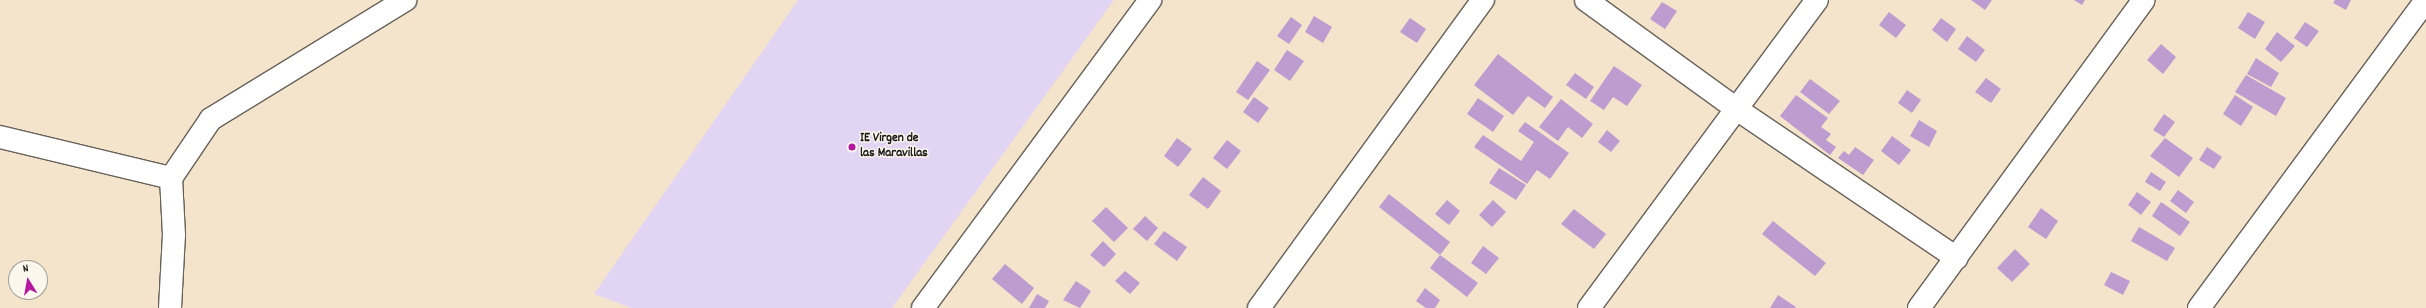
<!DOCTYPE html>
<html>
<head>
<meta charset="utf-8">
<style>
	body { margin:0 }
	#map { position:relative; width:2426px; height:308px; overflow:hidden; background:#f5e4cc; font-family:Dekko,sans-serif }
	div>[style] { position:absolute }
	.built>* { inset:0; background:#e2d4f3 }
	.building>* { inset:0; background:#bf9ccf }
	.roads { filter:drop-shadow(1px 0 #68625a) drop-shadow(-1px 0 #68625a) drop-shadow(0 1px #68625a) drop-shadow(0 -1px #68625a) }
	.minor>* { height:22px; margin:-11px; padding:0 11px; transform-origin:11px; border-radius:11px; background:#fff }
	.dots>* { width:11px; height:11px; translate:-50% -50%; box-sizing:border-box; border:2px solid #fbf7ec; border-radius:50% }
	span { translate:-50% -50%; white-space:nowrap; text-align:center; line-height:1.15; -webkit-text-stroke:3px #fbf7ec; paint-order:stroke }
	.poi-label { font-size:13px; color:#1c1c1c; font-weight:700 }
	.left { translate:0 -50%; text-align:left }
	.north { position:absolute; left:8px; top:260px; width:40px; height:40px; box-sizing:border-box; background:#fbf7ec; border:1px solid #a29f99; border-radius:50%; rotate:349deg; font-size:11px; font-weight:700; line-height:16px; text-align:center; color:#1c1c1c }
	.north::after { content:''; display:block; margin:auto; width:14px; height:18px; background:#b5179e; clip-path:polygon(50% 0,100% 100%,50% 72%,0 100%) }
</style>
</head>
<body>
<div id="map">
	<div class="built">
		<div style="clip-path:polygon(798px 0,1114px 0,892px 308px,632px 308px,594px 294px)"></div>
	</div>
	<div class="building">
		<div style="clip-path:polygon(1971px 0,1992px 0,1985px 10px)"></div>
		<div style="clip-path:polygon(2074px 0,2085px 0,2082px 5px)"></div>
		<div style="clip-path:polygon(2335px 0,2351px 0,2346px 10px,2333px 3px)"></div>
		<div style="clip-path:polygon(1662px 2px,1677px 11px,1665px 29px,1650px 19px)"></div>
		<div style="clip-path:polygon(1889px 12px,1906px 25px,1896px 38px,1879px 25px)"></div>
		<div style="clip-path:polygon(2248px 12px,2265px 22px,2255px 39px,2238px 28px)"></div>
		<div style="clip-path:polygon(1314px 16px,1332px 27px,1323px 43px,1305px 32px)"></div>
		<div style="clip-path:polygon(1291px 17px,1302px 25px,1289px 44px,1277px 36px)"></div>
		<div style="clip-path:polygon(1410px 18px,1426px 29px,1417px 43px,1400px 32px)"></div>
		<div style="clip-path:polygon(1941px 18px,1956px 29px,1947px 42px,1932px 30px)"></div>
		<div style="clip-path:polygon(2305px 22px,2319px 31px,2307px 47px,2294px 38px)"></div>
		<div style="clip-path:polygon(2277px 32px,2295px 46px,2281px 62px,2265px 49px)"></div>
		<div style="clip-path:polygon(1967px 36px,1985px 50px,1976px 62px,1958px 49px)"></div>
		<div style="clip-path:polygon(2161px 44px,2176px 57px,2163px 74px,2147px 60px)"></div>
		<div style="clip-path:polygon(1287px 50px,1304px 61px,1290px 81px,1274px 70px)"></div>
		<div style="clip-path:polygon(1498px 54px,1553px 97px,1545px 108px,1528px 96px,1513px 115px,1474px 85px)"></div>
		<div style="clip-path:polygon(2256px 58px,2279px 73px,2271px 87px,2247px 74px)"></div>
		<div style="clip-path:polygon(1257px 61px,1270px 70px,1248px 100px,1236px 92px)"></div>
		<div style="clip-path:polygon(1614px 66px,1642px 85px,1627px 106px,1613px 97px,1604px 110px,1590px 101px)"></div>
		<div style="clip-path:polygon(1575px 73px,1594px 87px,1586px 99px,1566px 85px)"></div>
		<div style="clip-path:polygon(2246px 75px,2286px 98px,2276px 116px,2235px 92px)"></div>
		<div style="clip-path:polygon(1986px 78px,2001px 89px,1991px 103px,1975px 92px)"></div>
		<div style="clip-path:polygon(1810px 79px,1840px 101px,1829px 114px,1800px 92px)"></div>
		<div style="clip-path:polygon(1907px 90px,1921px 100px,1912px 113px,1898px 103px)"></div>
		<div style="clip-path:polygon(1796px 95px,1828px 118px,1821px 127px,1831px 134px,1826px 140px,1836px 147px,1830px 155px,1780px 116px)"></div>
		<div style="clip-path:polygon(2235px 95px,2253px 107px,2241px 126px,2223px 114px)"></div>
		<div style="clip-path:polygon(1254px 97px,1269px 108px,1258px 123px,1243px 112px)"></div>
		<div style="clip-path:polygon(1478px 98px,1504px 116px,1493px 132px,1467px 114px)"></div>
		<div style="clip-path:polygon(1561px 99px,1593px 124px,1582px 138px,1568px 127px,1558px 141px,1539px 127px)"></div>
		<div style="clip-path:polygon(2164px 114px,2175px 122px,2164px 137px,2153px 130px)"></div>
		<div style="clip-path:polygon(1919px 120px,1937px 131px,1929px 147px,1910px 136px)"></div>
		<div style="clip-path:polygon(1525px 122px,1569px 153px,1550px 179px,1537px 170px,1527px 184px,1474px 147px,1483px 135px,1521px 161px,1534px 142px,1518px 131px)"></div>
		<div style="clip-path:polygon(1607px 130px,1620px 141px,1611px 152px,1598px 142px)"></div>
		<div style="clip-path:polygon(1892px 136px,1911px 150px,1899px 165px,1881px 151px)"></div>
		<div style="clip-path:polygon(1177px 138px,1192px 149px,1178px 167px,1164px 156px)"></div>
		<div style="clip-path:polygon(2165px 138px,2193px 158px,2179px 177px,2150px 156px)"></div>
		<div style="clip-path:polygon(1227px 140px,1241px 151px,1227px 169px,1213px 158px)"></div>
		<div style="clip-path:polygon(1855px 147px,1874px 160px,1863px 175px,1838px 158px,1844px 151px,1849px 155px)"></div>
		<div style="clip-path:polygon(2207px 147px,2222px 157px,2214px 169px,2199px 160px)"></div>
		<div style="clip-path:polygon(1499px 168px,1526px 185px,1516px 200px,1489px 183px)"></div>
		<div style="clip-path:polygon(2151px 172px,2166px 182px,2160px 191px,2145px 182px)"></div>
		<div style="clip-path:polygon(1203px 177px,1221px 191px,1208px 209px,1189px 195px)"></div>
		<div style="clip-path:polygon(2178px 190px,2194px 202px,2186px 213px,2170px 201px)"></div>
		<div style="clip-path:polygon(2137px 192px,2151px 202px,2141px 215px,2128px 205px)"></div>
		<div style="clip-path:polygon(1389px 194px,1450px 242px,1440px 255px,1379px 207px)"></div>
		<div style="clip-path:polygon(1447px 200px,1460px 211px,1449px 225px,1435px 214px)"></div>
		<div style="clip-path:polygon(1493px 200px,1506px 212px,1492px 227px,1479px 215px)"></div>
		<div style="clip-path:polygon(2161px 202px,2190px 222px,2180px 236px,2152px 216px)"></div>
		<div style="clip-path:polygon(1106px 207px,1128px 228px,1114px 242px,1092px 221px)"></div>
		<div style="clip-path:polygon(2041px 208px,2058px 221px,2046px 239px,2028px 227px)"></div>
		<div style="clip-path:polygon(1574px 209px,1606px 234px,1594px 249px,1561px 224px)"></div>
		<div style="clip-path:polygon(1145px 216px,1158px 228px,1147px 241px,1133px 229px)"></div>
		<div style="clip-path:polygon(1773px 221px,1826px 263px,1815px 276px,1762px 234px)"></div>
		<div style="clip-path:polygon(2139px 227px,2175px 248px,2167px 261px,2131px 241px)"></div>
		<div style="clip-path:polygon(1164px 231px,1187px 247px,1177px 261px,1154px 244px)"></div>
		<div style="clip-path:polygon(1103px 241px,1116px 254px,1104px 267px,1090px 255px)"></div>
		<div style="clip-path:polygon(1483px 246px,1499px 258px,1486px 274px,1471px 263px)"></div>
		<div style="clip-path:polygon(2015px 249px,2030px 264px,2012px 282px,1997px 268px)"></div>
		<div style="clip-path:polygon(1440px 255px,1478px 283px,1467px 297px,1430px 268px)"></div>
		<div style="clip-path:polygon(1005px 264px,1034px 288px,1022px 304px,992px 279px)"></div>
		<div style="clip-path:polygon(1125px 271px,1140px 283px,1130px 294px,1115px 281px)"></div>
		<div style="clip-path:polygon(2111px 272px,2130px 281px,2123px 295px,2104px 285px)"></div>
		<div style="clip-path:polygon(1076px 281px,1091px 291px,1080px 308px,1063px 300px)"></div>
		<div style="clip-path:polygon(1425px 288px,1440px 300px,1435px 308px,1426px 308px,1416px 301px)"></div>
		<div style="clip-path:polygon(1037px 294px,1049px 301px,1045px 308px,1029px 308px)"></div>
		<div style="clip-path:polygon(1778px 295px,1796px 307px,1795px 308px,1770px 308px)"></div>
	</div>
	<div class="roads">
		<div class="minor">
			<div style="left:1586px;top:0;width:188px;rotate:35.9deg"></div>
			<div style="left:1738px;top:110px;width:264px;rotate:34.1deg"></div>
			<div style="left:0;top:137px;width:176px;rotate:13.5deg"></div>
			<div style="left:170px;top:308px;width:73px;rotate:-86.9deg"></div>
			<div style="left:174px;top:235px;width:57px;rotate:-93deg"></div>
			<div style="left:171px;top:178px;width:71px;rotate:-55.9deg"></div>
			<div style="left:211px;top:119px;width:228px;rotate:-31.5deg"></div>
			<div style="left:923px;top:308px;width:383px;rotate:-53.6deg"></div>
			<div style="left:1259px;top:308px;width:381px;rotate:-54deg"></div>
			<div style="left:1589px;top:308px;width:383px;rotate:-53.5deg"></div>
			<div style="left:1919px;top:308px;width:381px;rotate:-53.9deg"></div>
			<div style="left:2199px;top:308px;width:383px;rotate:-53.6deg"></div>
		</div>
	</div>
	<div class="dots">
		<div style="left:852px;top:147px;background:#b5179e"></div>
	</div>
	<div class="poi-label">
		<span class="left" style="left:860px;top:147px">IE Virgen de<br>las Maravillas</span>
	</div>
	<div class="north">N</div>
</div>
</body>
</html>
